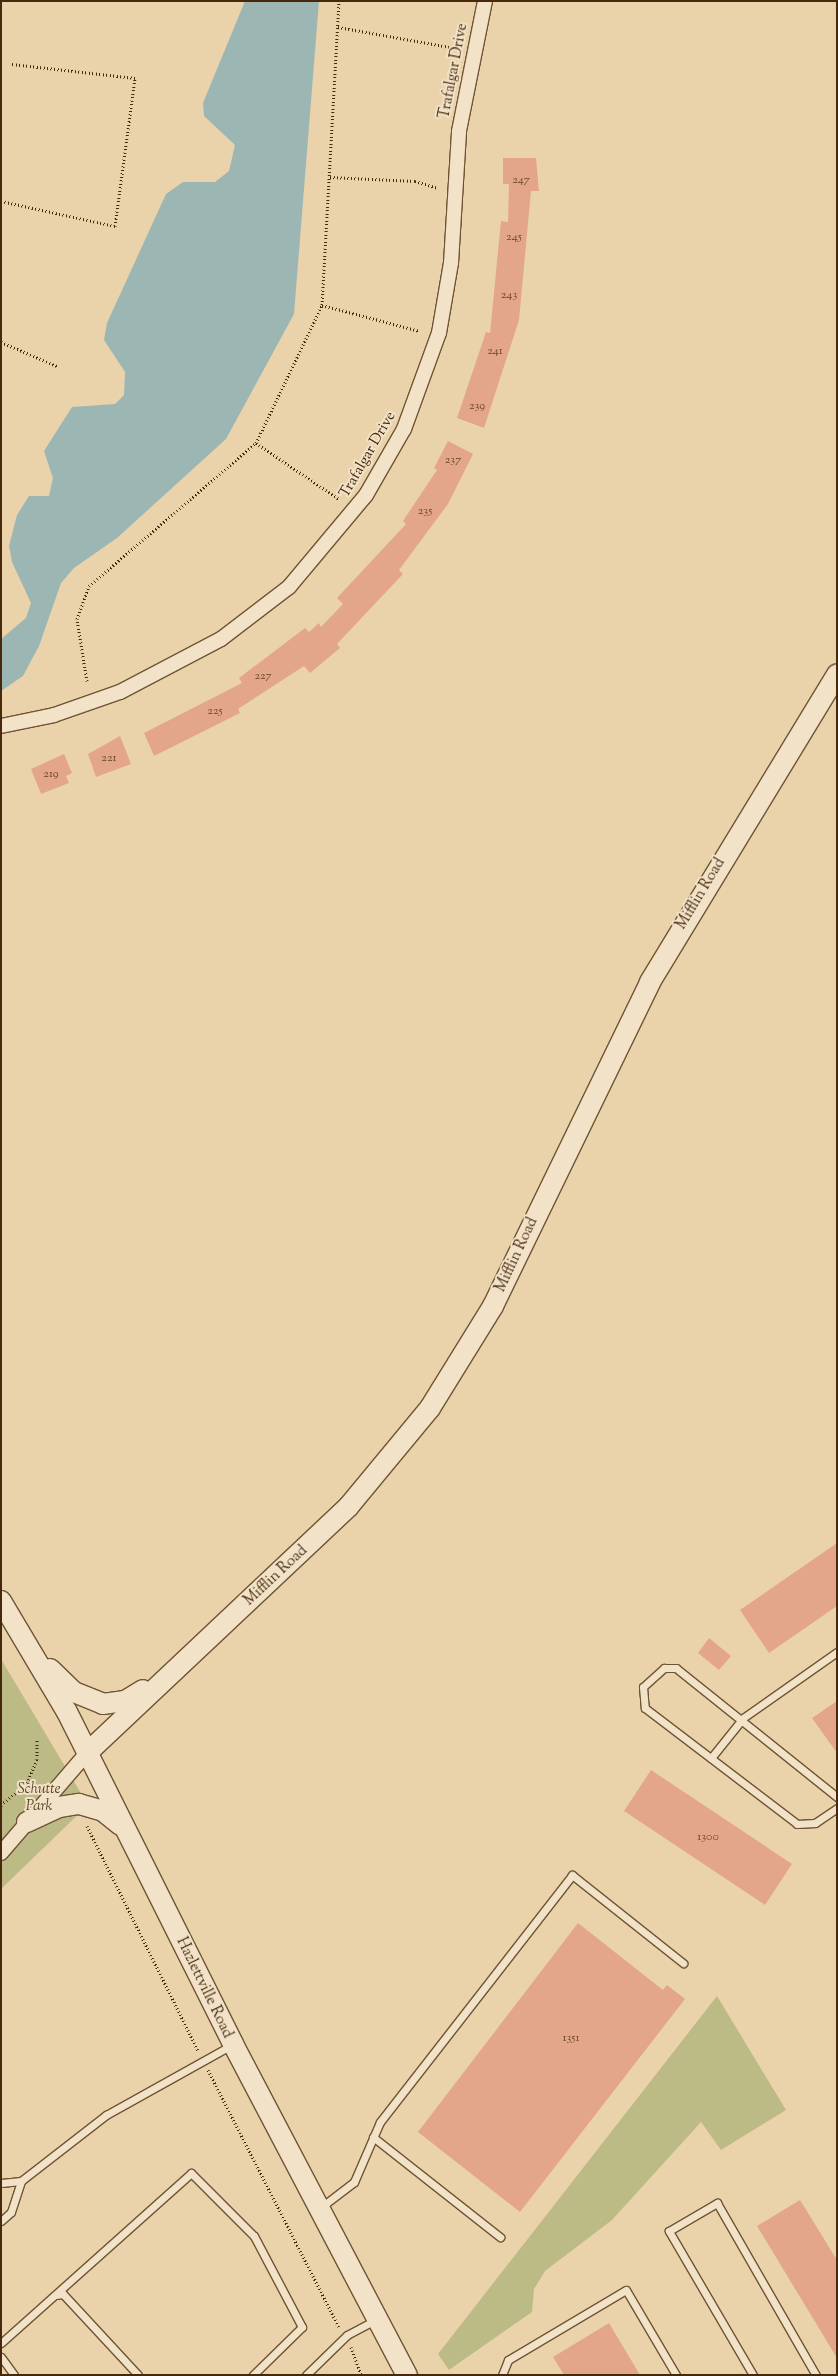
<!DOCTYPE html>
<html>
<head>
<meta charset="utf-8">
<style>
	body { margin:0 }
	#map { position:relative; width:838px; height:2376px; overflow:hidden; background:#ead3aa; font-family:"Sorts Mill Goudy",serif }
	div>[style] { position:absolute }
	.green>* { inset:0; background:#bcbb85 }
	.water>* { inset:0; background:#9bb6b3 }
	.building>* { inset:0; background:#e4a68a }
	.path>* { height:3px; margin-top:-1.5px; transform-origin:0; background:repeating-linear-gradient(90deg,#46290d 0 1px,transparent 0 3.5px) }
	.roads { filter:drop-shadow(1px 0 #6f5434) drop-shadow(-1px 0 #6f5434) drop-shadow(0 1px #6f5434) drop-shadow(0 -1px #6f5434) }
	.service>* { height:7px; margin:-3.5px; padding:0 3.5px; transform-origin:3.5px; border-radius:3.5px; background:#f1e2c8 }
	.minor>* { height:14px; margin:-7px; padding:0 7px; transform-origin:7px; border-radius:7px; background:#f1e2c8 }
	.secondary>* { height:20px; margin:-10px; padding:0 10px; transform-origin:10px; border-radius:10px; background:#f1e2c8 }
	span { translate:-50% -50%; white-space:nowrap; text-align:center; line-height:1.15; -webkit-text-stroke:4px #f1e2c8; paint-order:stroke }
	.number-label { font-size:12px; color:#6e482c }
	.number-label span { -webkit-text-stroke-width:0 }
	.street-label { font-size:15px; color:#46290d }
	.park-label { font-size:15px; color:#5e4625; font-style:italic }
	.frame { position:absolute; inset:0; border:2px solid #46290d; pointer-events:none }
</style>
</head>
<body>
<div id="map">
	<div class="green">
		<div style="clip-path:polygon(1px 1659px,88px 1805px,1px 1889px)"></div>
		<div style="clip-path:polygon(717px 1996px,786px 2110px,721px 2150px,701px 2122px,612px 2220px,545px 2271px,534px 2289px,532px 2312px,449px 2370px,438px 2354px)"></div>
	</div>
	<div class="water">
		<div style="clip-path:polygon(245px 1px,319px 1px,294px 314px,226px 439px,117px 538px,74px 568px,61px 583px,39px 646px,23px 676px,1px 691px,1px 639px,26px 618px,31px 603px,12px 562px,9px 546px,17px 515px,29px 496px,49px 496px,53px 478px,44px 451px,72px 407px,115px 404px,124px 395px,125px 372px,104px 340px,107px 323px,166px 194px,183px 182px,215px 182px,229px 171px,235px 145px,204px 116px,203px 103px)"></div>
	</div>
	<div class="building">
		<div style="clip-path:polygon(503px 158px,536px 158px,539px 191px,531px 191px,519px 320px,484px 428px,457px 418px,486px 332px,490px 333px,501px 221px,508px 222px,509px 184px,503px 184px)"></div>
		<div style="clip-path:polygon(448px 441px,473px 454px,448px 504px,399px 570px,403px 574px,337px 644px,340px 648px,310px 673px,304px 666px,238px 709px,240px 713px,154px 756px,144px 733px,242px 683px,239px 678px,305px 628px,309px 632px,319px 623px,321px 627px,343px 604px,337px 598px,406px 524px,403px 521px,437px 470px,434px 468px)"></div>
		<div style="clip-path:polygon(120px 736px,131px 764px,96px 777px,88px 754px)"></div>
		<div style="clip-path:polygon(64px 754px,72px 773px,66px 776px,69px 783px,41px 794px,31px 769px)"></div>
		<div style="clip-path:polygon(837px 1543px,837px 1606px,769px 1653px,740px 1610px)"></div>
		<div style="clip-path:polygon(709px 1638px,731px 1656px,719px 1670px,698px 1653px)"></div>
		<div style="clip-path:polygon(837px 1701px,837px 1753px,812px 1718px)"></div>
		<div style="clip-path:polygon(651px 1770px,792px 1864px,765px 1905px,624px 1811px)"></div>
		<div style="clip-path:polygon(578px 1923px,663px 1990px,667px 1985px,685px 1999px,520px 2212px,418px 2132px)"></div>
		<div style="clip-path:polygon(800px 2200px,837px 2260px,837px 2358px,757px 2226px)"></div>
		<div style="clip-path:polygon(609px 2323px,640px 2375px,564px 2375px,553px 2357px)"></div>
	</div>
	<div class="path">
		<div style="left:338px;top:27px;width:119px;rotate:10.2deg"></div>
		<div style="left:330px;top:177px;width:85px;rotate:2.7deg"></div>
		<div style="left:415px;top:181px;width:24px;rotate:17deg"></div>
		<div style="left:1px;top:201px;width:117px;rotate:12.4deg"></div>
		<div style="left:115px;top:226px;width:149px;rotate:-82.3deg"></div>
		<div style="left:135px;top:78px;width:124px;rotate:-173.5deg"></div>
		<div style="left:322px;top:305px;width:101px;rotate:14.9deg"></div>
		<div style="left:1px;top:342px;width:61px;rotate:23.2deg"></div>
		<div style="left:256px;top:443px;width:100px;rotate:34deg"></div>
		<div style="left:87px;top:681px;width:63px;rotate:-99.2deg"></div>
		<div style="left:77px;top:619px;width:35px;rotate:-70deg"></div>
		<div style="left:89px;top:586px;width:220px;rotate:-40.6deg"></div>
		<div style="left:256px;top:443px;width:153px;rotate:-64.4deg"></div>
		<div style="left:322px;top:305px;width:304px;rotate:-86.8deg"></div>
		<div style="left:1px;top:1805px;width:34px;rotate:-40deg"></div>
		<div style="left:27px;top:1783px;width:26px;rotate:-67deg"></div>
		<div style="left:37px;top:1759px;width:20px;rotate:-90deg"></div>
		<div style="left:87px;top:1826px;width:251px;rotate:63.7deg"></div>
		<div style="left:208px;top:2070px;width:288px;rotate:63deg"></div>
		<div style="left:351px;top:2347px;width:30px;rotate:70deg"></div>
	</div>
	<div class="roads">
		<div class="service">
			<div style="left:711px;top:1758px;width:51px;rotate:-51.3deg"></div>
			<div style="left:743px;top:1718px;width:115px;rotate:-35.1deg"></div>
			<div style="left:837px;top:1797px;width:206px;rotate:-141.3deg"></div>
			<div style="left:676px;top:1668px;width:12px;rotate:180deg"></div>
			<div style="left:664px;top:1668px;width:28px;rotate:138deg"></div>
			<div style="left:643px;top:1687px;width:21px;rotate:85deg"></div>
			<div style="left:645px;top:1708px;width:191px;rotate:37.3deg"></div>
			<div style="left:797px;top:1824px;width:18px;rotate:-3deg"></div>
			<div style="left:815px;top:1823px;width:27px;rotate:-34deg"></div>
			<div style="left:373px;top:2137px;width:162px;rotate:38.2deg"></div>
			<div style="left:1px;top:2183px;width:20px;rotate:-6deg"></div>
			<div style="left:21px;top:2181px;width:108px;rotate:-37.8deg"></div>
			<div style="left:106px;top:2115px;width:144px;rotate:-29.1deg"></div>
			<div style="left:320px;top:2208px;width:43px;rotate:-37.4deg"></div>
			<div style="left:354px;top:2182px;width:65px;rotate:-66.6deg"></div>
			<div style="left:380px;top:2122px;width:313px;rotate:-52.1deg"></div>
			<div style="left:572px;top:1875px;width:142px;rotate:38.4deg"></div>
			<div style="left:1px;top:2221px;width:13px;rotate:-42deg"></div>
			<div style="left:11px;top:2212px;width:33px;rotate:-72deg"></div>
			<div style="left:56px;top:2295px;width:7px;rotate:-8deg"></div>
			<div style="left:63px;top:2294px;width:110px;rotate:47.2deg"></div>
			<div style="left:1px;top:2343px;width:255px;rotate:-41.8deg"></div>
			<div style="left:191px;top:2173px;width:89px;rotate:45deg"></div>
			<div style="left:254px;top:2236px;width:103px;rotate:62.2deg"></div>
			<div style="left:302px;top:2327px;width:69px;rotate:135.6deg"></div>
			<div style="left:1px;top:2357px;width:22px;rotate:54deg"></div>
			<div style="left:306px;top:2375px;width:57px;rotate:-44.3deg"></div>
			<div style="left:347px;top:2335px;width:32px;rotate:-28deg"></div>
			<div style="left:502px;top:2375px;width:16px;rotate:-68deg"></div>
			<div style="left:508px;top:2360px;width:137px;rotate:-30.7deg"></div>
			<div style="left:626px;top:2290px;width:99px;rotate:59.5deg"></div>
			<div style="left:753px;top:2375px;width:167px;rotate:-120.3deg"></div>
			<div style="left:669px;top:2231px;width:56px;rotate:-30.3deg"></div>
			<div style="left:717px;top:2203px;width:198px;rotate:60.1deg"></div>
		</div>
		<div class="minor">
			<div style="left:1px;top:726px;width:54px;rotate:-11.7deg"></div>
			<div style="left:54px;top:715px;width:70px;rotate:-19.2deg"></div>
			<div style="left:120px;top:692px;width:114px;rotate:-27.7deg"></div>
			<div style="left:221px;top:639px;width:86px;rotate:-37.4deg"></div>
			<div style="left:289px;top:587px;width:120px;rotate:-50.1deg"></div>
			<div style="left:366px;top:495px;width:76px;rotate:-60.1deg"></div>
			<div style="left:404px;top:429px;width:102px;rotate:-70deg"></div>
			<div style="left:439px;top:333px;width:71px;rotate:-80.3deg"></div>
			<div style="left:451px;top:263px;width:132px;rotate:-86.5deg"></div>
			<div style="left:459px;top:131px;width:133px;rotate:-78.7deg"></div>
			<div style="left:1px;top:1853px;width:132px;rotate:-49.3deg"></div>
		</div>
		<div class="secondary">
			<div style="left:1px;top:1601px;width:129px;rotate:59.3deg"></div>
			<div style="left:67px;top:1712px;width:371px;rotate:63.4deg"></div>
			<div style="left:233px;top:2044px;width:374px;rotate:62.3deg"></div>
			<div style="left:50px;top:1669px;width:33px;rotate:44deg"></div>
			<div style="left:74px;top:1692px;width:31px;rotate:22deg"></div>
			<div style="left:103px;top:1704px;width:22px;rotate:-8deg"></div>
			<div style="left:125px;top:1701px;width:21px;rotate:-31deg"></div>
			<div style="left:87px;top:1753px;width:360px;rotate:-43.3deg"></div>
			<div style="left:349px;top:1506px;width:127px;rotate:-50.4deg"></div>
			<div style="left:430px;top:1408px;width:120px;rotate:-58.3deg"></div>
			<div style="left:493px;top:1306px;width:360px;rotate:-64.1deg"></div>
			<div style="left:650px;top:982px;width:360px;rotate:-58.7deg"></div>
			<div style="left:27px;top:1822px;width:35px;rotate:-25deg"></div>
			<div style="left:59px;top:1807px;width:20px;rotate:-9deg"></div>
			<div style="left:79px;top:1804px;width:25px;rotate:16deg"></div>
			<div style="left:103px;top:1811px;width:22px;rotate:39deg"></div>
		</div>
	</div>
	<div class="number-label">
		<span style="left:521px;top:181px">247</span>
		<span style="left:514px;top:238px">245</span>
		<span style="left:509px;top:296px">243</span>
		<span style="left:495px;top:352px">241</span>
		<span style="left:477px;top:407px">239</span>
		<span style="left:453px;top:461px">237</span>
		<span style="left:425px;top:512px">235</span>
		<span style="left:263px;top:677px">227</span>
		<span style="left:215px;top:712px">225</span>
		<span style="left:109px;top:759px">221</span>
		<span style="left:51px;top:775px">219</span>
		<span style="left:708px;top:1838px">1300</span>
		<span style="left:571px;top:2039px">1351</span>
	</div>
	<div class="street-label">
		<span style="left:454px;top:71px;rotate:-79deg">Trafalgar Drive</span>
		<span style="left:368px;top:455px;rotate:-60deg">Trafalgar Drive</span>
		<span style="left:701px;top:894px;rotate:-59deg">Mifflin Road</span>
		<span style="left:517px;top:1255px;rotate:-65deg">Mifflin Road</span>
		<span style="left:276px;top:1576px;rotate:-43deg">Mifflin Road</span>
		<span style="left:204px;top:1988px;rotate:64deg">Hazlettville Road</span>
	</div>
	<div class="park-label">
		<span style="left:39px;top:1798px">Schutte<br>Park</span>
	</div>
	<div class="frame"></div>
</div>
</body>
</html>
